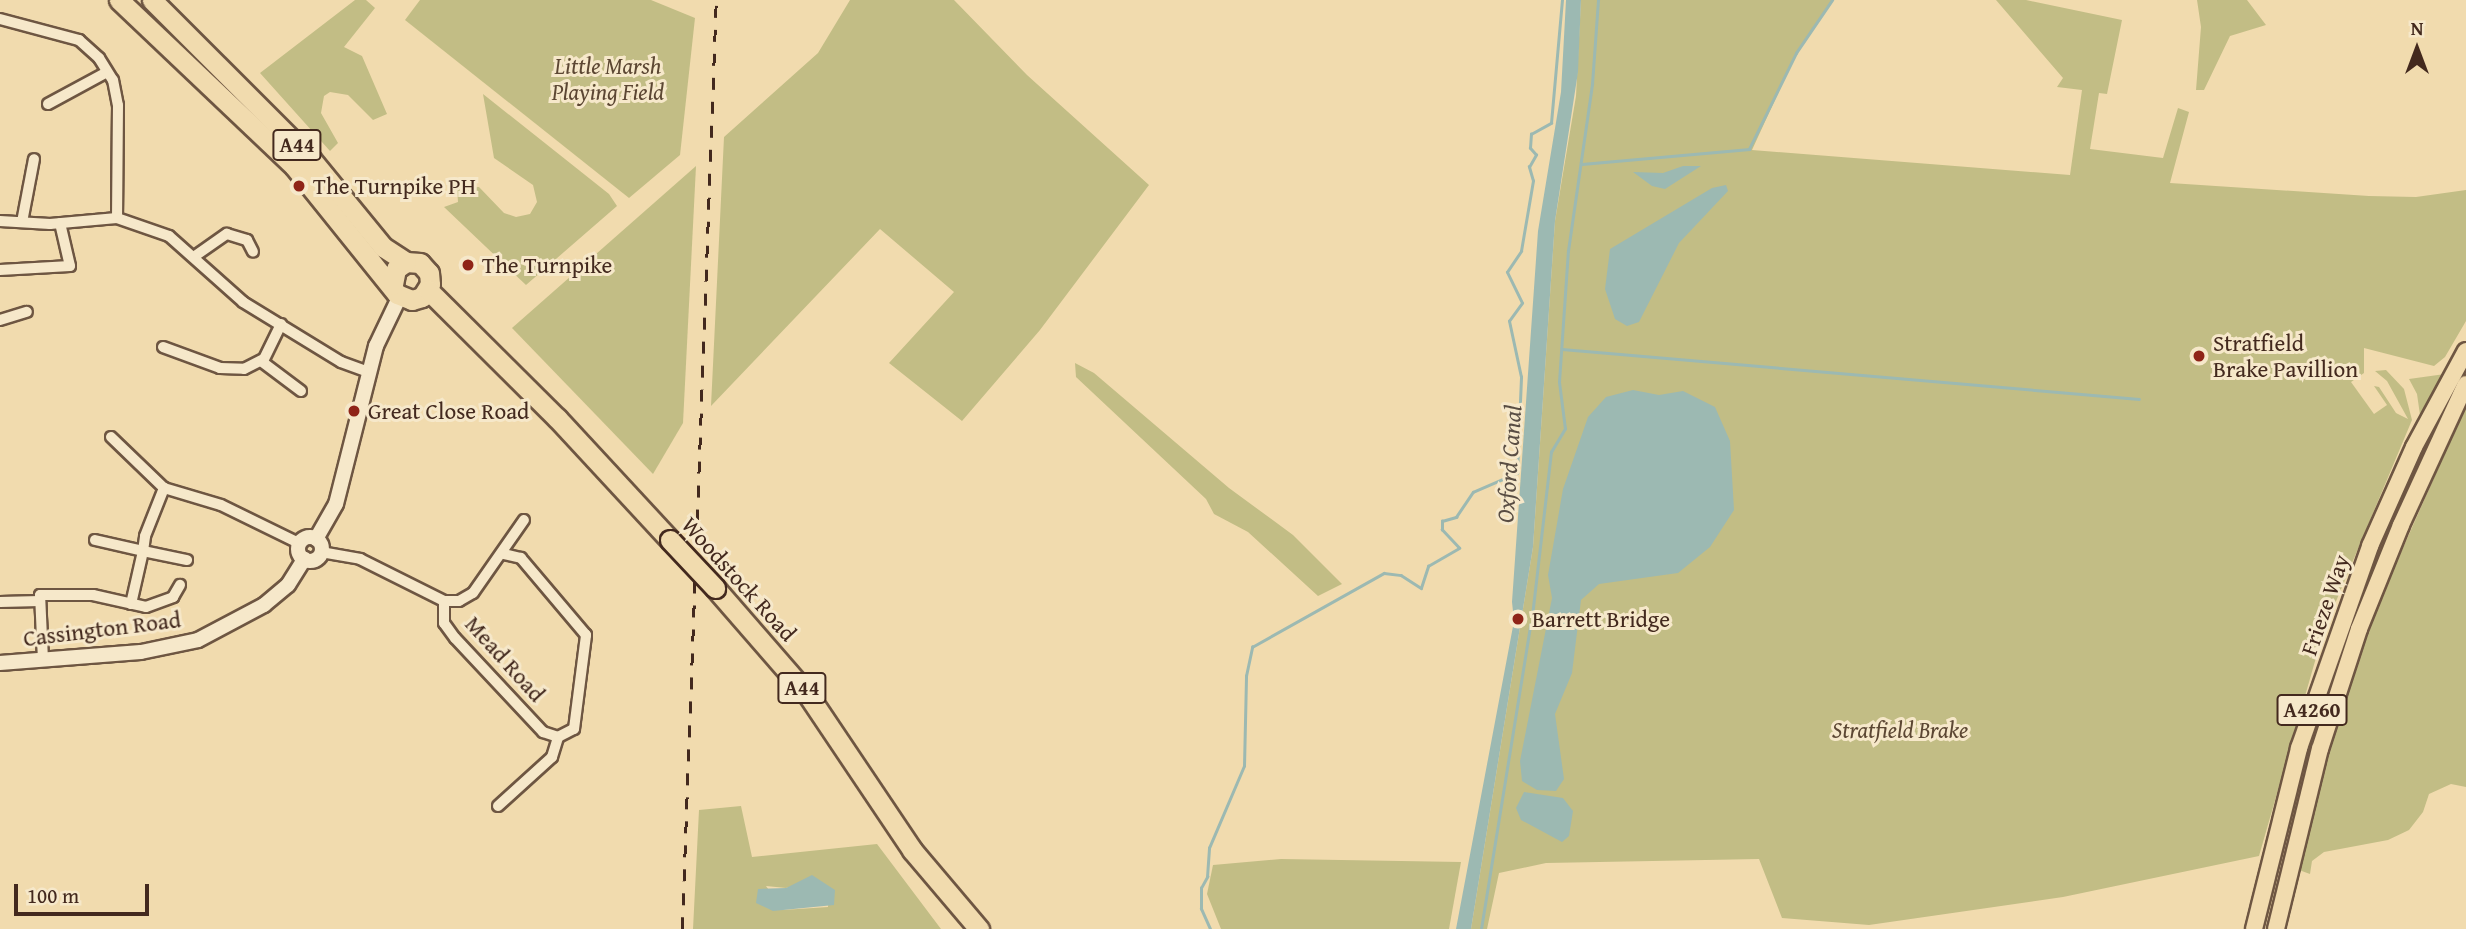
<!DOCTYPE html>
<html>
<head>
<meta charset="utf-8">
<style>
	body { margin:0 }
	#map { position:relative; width:2466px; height:929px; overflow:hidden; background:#f1dbae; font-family:"Gentium Book Plus",serif }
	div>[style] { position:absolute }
	.green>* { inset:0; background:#c2bd85 }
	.water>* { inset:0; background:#9cb9b2 }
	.stream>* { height:2.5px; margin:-1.25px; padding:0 1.25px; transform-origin:1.25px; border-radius:1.25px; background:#9cb9b2 }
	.roads { filter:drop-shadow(2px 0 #6e5642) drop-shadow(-2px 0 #6e5642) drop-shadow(0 2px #6e5642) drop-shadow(0 -2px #6e5642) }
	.street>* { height:10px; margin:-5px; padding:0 5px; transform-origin:5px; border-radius:5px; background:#f6e8ca }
	.secondary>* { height:14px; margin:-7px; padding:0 7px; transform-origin:7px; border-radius:7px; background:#f6e8ca }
	.secondary>.ring { margin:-7px; padding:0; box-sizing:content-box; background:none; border:14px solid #f6e8ca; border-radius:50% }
	.primary>* { height:16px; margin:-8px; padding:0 8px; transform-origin:8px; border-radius:8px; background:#f1dbae }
	.highway>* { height:19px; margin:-9.5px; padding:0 9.5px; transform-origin:9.5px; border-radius:9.5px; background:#f1dbae }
	.rail>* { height:2.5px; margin-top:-1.25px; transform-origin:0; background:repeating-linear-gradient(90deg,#43291e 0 12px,transparent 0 24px) }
	.bridges { filter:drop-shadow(2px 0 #43291e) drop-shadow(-2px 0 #43291e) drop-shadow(0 2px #43291e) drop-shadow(0 -2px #43291e) }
	.highway-bridge>* { height:19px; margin:-9.5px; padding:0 9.5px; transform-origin:9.5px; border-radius:9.5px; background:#f1dbae }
	.dots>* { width:19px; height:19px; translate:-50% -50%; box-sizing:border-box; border:4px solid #f6e8ca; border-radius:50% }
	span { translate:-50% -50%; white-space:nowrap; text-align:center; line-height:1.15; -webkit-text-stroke:6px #f6e8ca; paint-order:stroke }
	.shield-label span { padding:2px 5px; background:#f6e8ca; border:2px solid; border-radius:5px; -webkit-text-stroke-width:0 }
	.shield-label { font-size:21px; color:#43291e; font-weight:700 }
	.park-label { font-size:23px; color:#5c4733; font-style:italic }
	.poi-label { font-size:23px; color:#43291e }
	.left { translate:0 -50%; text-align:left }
	.street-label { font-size:23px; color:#43291e }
	.water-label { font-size:24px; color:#594d43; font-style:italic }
	.north { position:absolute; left:2382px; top:14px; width:70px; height:70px; -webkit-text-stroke:5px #f6e8ca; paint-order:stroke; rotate:0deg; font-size:19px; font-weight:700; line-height:28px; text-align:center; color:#43291e }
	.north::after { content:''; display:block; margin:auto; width:24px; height:32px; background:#43291e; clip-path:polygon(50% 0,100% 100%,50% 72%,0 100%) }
	.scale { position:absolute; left:14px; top:884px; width:135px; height:32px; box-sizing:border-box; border:4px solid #43291e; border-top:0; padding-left:9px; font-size:21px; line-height:24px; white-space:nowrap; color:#43291e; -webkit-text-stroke:5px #f6e8ca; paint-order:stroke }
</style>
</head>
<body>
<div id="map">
	<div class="green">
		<div style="clip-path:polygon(355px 0,366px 0,375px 8px,344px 47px,362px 56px,387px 114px,373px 120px,348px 95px,330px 92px,324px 96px,321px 113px,338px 143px,330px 151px,260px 73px)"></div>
		<div style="clip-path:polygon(420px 0,651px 0,695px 18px,680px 155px,629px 198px,405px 20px)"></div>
		<div style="clip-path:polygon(850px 0,954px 0,1027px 75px,1149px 185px,1040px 330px,962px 421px,889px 363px,954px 292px,880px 229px,711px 406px,724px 137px,818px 53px)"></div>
		<div style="clip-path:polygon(1581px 0,1832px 0,1796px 54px,1752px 150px,2070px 175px,2082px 90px,2057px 87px,2063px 78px,1996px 0,2026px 0,2122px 20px,2107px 94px,2099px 93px,2090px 149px,2163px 158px,2178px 108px,2189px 112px,2170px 183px,2369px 196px,2416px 197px,2466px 190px,2466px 321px,2445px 357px,2434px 366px,2364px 348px,2364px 373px,2351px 382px,2374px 414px,2387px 405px,2374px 386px,2379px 387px,2396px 413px,2408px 419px,2387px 381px,2375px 371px,2386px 370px,2404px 389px,2412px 420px,2324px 630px,2259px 856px,2063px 897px,1869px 925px,1782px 918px,1759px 859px,1546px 863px,1499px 873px,1487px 929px,1471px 929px,1533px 547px,1555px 221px,1576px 96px)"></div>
		<div style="clip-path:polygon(2197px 0,2247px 0,2266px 25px,2230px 36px,2204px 90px,2196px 90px,2201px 27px)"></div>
		<div style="clip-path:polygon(483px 94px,609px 194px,617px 206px,526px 285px,444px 207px,458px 202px,457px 188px,479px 187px,504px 213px,516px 217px,530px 214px,537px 202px,533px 185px,494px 158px)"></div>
		<div style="clip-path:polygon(696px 166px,683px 423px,653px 474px,512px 328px)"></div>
		<div style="clip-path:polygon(1075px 363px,1094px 373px,1229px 488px,1293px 535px,1342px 584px,1318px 596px,1248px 532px,1214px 514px,1206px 499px,1076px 377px)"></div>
		<div style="clip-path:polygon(2445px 374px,2421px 422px,2417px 394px,2409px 379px)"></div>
		<div style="clip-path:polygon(2466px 406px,2466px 787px,2451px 784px,2429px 794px,2423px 812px,2409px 830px,2388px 840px,2324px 852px,2312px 861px,2310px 874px,2299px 870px,2319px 775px,2359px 647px)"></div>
		<div style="clip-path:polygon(evenodd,741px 806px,752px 857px,877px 844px,941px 929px,693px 929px,699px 810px,741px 806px,815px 879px,829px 887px,828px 907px,783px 910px,766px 886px,786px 888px,815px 879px)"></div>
		<div style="clip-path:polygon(1281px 859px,1461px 862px,1449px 929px,1221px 929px,1207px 894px,1213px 865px)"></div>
	</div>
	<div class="water">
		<div style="clip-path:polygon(1566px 0,1581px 0,1578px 72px,1555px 221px,1533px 547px,1471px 929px,1456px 929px,1514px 621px,1512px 602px,1538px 231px,1561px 92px)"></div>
		<div style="clip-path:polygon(1683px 166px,1701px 166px,1665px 189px,1652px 186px,1633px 172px,1663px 173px)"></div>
		<div style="clip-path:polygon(1726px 185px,1728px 191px,1679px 243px,1639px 322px,1627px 326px,1615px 319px,1605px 289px,1610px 249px,1712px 188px)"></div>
		<div style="clip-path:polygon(1633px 390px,1659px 395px,1683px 391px,1715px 407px,1730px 441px,1734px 510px,1710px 547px,1678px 573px,1599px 584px,1581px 600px,1572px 673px,1555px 714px,1564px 779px,1556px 791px,1537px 790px,1522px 781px,1520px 761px,1552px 598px,1548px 575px,1563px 489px,1588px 417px,1606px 397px)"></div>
		<div style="clip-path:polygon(1524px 792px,1563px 798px,1573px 811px,1569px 836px,1562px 842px,1521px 820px,1516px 808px)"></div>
		<div style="clip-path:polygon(812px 875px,835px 890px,834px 905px,773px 911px,756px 903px,758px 889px,786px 888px)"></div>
	</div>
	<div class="stream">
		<div style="left:1582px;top:164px;width:168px;rotate:-5.1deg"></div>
		<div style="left:1749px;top:149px;width:107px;rotate:-63.9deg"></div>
		<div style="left:1796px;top:53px;width:64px;rotate:-55.8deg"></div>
		<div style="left:1562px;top:349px;width:579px;rotate:4.95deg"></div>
		<div style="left:1532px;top:616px;width:165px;rotate:-83.4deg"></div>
		<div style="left:1551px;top:452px;width:27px;rotate:-59deg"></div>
		<div style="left:1565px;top:429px;width:47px;rotate:-97.3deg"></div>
		<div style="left:1559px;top:382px;width:131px;rotate:-86.1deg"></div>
		<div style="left:1568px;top:251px;width:169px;rotate:-81.8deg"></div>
		<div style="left:1592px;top:84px;width:84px;rotate:-85.9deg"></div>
		<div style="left:1210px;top:929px;width:22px;rotate:-114deg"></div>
		<div style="left:1201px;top:909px;width:21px;rotate:-90deg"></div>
		<div style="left:1201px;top:888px;width:13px;rotate:-61deg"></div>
		<div style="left:1207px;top:877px;width:29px;rotate:-86deg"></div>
		<div style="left:1209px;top:848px;width:89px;rotate:-66.9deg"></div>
		<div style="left:1244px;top:766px;width:90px;rotate:-88.7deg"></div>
		<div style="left:1246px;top:676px;width:30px;rotate:-78deg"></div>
		<div style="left:1252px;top:647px;width:151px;rotate:-29.3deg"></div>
		<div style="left:1384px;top:573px;width:17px;rotate:7deg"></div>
		<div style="left:1401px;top:575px;width:24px;rotate:33deg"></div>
		<div style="left:1421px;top:588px;width:23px;rotate:-72deg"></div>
		<div style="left:1428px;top:566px;width:36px;rotate:-30deg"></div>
		<div style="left:1459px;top:548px;width:25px;rotate:-133deg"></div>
		<div style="left:1442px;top:530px;width:9px;rotate:-90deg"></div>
		<div style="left:1442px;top:521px;width:15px;rotate:-16deg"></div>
		<div style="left:1456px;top:517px;width:30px;rotate:-56deg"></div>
		<div style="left:1473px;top:492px;width:48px;rotate:-23.4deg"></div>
		<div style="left:1517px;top:473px;width:96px;rotate:-87.6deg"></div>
		<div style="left:1521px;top:377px;width:57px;rotate:-102.1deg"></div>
		<div style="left:1509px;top:321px;width:22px;rotate:-54deg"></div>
		<div style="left:1522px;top:303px;width:34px;rotate:-116deg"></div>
		<div style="left:1507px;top:272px;width:25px;rotate:-56deg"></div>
		<div style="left:1521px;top:251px;width:71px;rotate:-80.3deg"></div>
		<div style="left:1533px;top:181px;width:15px;rotate:-106deg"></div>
		<div style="left:1529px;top:167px;width:14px;rotate:-60deg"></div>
		<div style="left:1536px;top:155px;width:9px;rotate:-131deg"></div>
		<div style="left:1530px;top:148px;width:14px;rotate:-86deg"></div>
		<div style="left:1531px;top:134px;width:23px;rotate:-29deg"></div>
		<div style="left:1551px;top:123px;width:123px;rotate:-84.9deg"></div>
		<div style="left:1481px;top:929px;width:308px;rotate:-80.8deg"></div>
	</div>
	<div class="roads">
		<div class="street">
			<div style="left:0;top:19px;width:82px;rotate:14.9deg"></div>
			<div style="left:79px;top:40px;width:27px;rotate:42deg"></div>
			<div style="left:99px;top:58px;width:26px;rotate:58deg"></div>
			<div style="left:113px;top:80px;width:25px;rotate:79deg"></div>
			<div style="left:118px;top:105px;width:113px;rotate:90.5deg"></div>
			<div style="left:48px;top:104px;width:67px;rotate:-28.5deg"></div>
			<div style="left:0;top:221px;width:50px;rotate:3.4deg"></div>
			<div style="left:50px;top:224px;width:67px;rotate:-5.1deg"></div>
			<div style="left:117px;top:218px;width:55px;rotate:19.1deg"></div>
			<div style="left:169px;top:236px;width:99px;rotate:41.7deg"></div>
			<div style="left:243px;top:302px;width:115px;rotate:31.5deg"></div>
			<div style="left:341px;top:362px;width:30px;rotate:20deg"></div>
			<div style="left:22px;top:222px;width:64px;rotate:-79.2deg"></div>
			<div style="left:195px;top:256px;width:39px;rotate:-35deg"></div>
			<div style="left:227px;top:234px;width:21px;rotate:17deg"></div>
			<div style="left:247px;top:240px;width:13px;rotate:63deg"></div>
			<div style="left:0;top:270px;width:70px;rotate:-3.3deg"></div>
			<div style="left:70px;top:266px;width:44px;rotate:-103.1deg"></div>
			<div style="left:0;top:320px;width:28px;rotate:-17deg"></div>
			<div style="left:163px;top:347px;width:61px;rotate:20.2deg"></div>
			<div style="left:220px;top:368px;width:24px;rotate:2deg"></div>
			<div style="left:244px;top:369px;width:22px;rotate:-27deg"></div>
			<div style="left:264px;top:359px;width:39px;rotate:-64deg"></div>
			<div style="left:261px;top:361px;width:50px;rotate:36.9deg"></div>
			<div style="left:111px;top:437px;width:74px;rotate:43.9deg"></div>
			<div style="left:164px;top:488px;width:59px;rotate:16.6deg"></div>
			<div style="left:221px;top:505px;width:87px;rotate:26deg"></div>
			<div style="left:95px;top:540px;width:49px;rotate:12.9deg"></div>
			<div style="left:143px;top:551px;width:15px;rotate:-82deg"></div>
			<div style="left:145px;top:536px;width:52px;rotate:-68.4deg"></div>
			<div style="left:321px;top:552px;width:40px;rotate:10deg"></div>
			<div style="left:360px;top:559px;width:94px;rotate:26.6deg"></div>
			<div style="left:444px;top:601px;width:22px;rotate:90deg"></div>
			<div style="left:444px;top:623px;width:19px;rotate:54deg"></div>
			<div style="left:455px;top:638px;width:129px;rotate:46.9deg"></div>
			<div style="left:543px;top:732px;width:16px;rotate:18deg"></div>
			<div style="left:444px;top:601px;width:15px"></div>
			<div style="left:459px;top:601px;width:16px;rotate:-30deg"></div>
			<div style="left:473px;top:593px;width:89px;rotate:-55.1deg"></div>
			<div style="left:0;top:602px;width:40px;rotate:-1.4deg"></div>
			<div style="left:131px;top:604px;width:54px;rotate:-77.2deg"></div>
			<div style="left:143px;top:551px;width:45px;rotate:11.6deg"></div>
			<div style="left:43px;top:660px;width:65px;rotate:-92.6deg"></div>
			<div style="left:40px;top:595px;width:53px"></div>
			<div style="left:93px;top:595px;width:54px;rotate:12.8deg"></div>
			<div style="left:146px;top:607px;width:29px;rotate:-20deg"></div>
			<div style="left:173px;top:597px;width:14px;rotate:-60deg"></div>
			<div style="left:498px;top:806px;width:73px;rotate:-42.2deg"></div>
			<div style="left:552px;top:757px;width:21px;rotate:-73deg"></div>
			<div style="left:558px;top:737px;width:18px;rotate:-27deg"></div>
			<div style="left:574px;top:729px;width:95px;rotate:-82.7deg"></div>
			<div style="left:586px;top:635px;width:101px;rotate:-130.2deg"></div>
			<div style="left:521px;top:558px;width:17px;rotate:-167deg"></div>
		</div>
		<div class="secondary">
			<div class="ring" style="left:298px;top:537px;width:10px;height:10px"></div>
			<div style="left:316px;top:539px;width:40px;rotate:-60.3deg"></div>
			<div style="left:336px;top:504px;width:163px;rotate:-75.8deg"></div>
			<div style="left:376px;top:346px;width:55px;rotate:-64.4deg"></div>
			<div style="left:0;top:663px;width:141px;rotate:-4.5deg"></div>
			<div style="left:141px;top:652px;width:58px;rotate:-11.9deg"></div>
			<div style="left:198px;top:640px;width:75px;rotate:-27.9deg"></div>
			<div style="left:264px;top:605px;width:31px;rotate:-40deg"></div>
			<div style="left:288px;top:585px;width:31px;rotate:-58deg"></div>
		</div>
		<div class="primary">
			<div style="left:2254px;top:929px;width:187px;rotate:-76deg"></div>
			<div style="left:2299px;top:748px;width:214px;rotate:-70.6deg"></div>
			<div style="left:2370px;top:546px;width:108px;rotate:-66deg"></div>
			<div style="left:2414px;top:447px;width:109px;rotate:-61.6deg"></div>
			<div style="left:2276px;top:929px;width:185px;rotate:-76.3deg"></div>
			<div style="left:2320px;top:749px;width:126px;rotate:-72deg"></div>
			<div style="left:2359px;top:629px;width:112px;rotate:-68deg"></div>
			<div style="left:2401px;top:525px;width:155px;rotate:-65.3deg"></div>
		</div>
		<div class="highway">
			<div style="left:119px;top:0;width:241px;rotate:43.5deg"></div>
			<div style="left:294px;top:166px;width:164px;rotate:51.2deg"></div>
			<div style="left:397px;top:294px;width:16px;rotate:22deg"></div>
			<div style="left:412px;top:300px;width:10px;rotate:-17deg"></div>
			<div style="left:422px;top:297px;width:15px;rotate:-58deg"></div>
			<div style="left:430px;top:284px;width:11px;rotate:-95deg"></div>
			<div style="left:429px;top:273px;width:13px;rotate:-132deg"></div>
			<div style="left:420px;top:263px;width:14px;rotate:-176deg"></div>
			<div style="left:406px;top:262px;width:12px;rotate:145deg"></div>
			<div style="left:396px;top:269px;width:16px;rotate:101deg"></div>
			<div style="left:152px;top:0;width:225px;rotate:45deg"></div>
			<div style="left:311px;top:159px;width:114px;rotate:50.7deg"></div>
			<div style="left:383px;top:247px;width:27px;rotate:33deg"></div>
			<div style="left:428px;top:290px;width:182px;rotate:44.8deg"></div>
			<div style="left:557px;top:418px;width:166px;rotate:47.2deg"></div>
			<div style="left:715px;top:588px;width:142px;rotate:49deg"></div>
			<div style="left:808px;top:695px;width:187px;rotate:56.1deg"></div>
			<div style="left:912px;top:850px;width:104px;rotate:49.7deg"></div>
		</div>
	</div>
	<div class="rail">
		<div style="left:682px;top:929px;width:930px;rotate:-87.9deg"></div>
	</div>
	<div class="bridges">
		<div class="highway-bridge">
			<div style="left:670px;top:540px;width:66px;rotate:46.8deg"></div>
		</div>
	</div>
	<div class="dots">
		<div style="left:299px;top:186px;background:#8f2418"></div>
		<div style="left:468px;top:265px;background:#8f2418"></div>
		<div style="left:2199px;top:356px;background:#8f2418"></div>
		<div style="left:354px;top:411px;background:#8f2418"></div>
		<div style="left:1518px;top:619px;background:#8f2418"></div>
	</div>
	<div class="shield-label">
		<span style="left:297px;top:145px">A44</span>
		<span style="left:802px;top:688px">A44</span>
		<span style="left:2312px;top:710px">A4260</span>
	</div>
	<div class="park-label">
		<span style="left:608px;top:79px">Little Marsh<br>Playing Field</span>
		<span style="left:1900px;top:730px">Stratfield Brake</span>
	</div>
	<div class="poi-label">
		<span class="left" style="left:313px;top:186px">The Turnpike PH</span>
		<span class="left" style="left:482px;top:265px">The Turnpike</span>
		<span class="left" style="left:2213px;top:356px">Stratfield<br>Brake Pavillion</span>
		<span class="left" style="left:368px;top:411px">Great Close Road</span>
		<span class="left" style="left:1532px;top:619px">Barrett Bridge</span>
	</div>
	<div class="street-label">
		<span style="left:739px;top:579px;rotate:48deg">Woodstock Road</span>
		<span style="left:2325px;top:605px;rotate:-71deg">Frieze Way</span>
		<span style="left:102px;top:629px;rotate:-7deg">Cassington Road</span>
		<span style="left:505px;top:659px;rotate:48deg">Mead Road</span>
	</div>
	<div class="water-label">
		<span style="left:1509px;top:464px;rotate:-86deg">Oxford Canal</span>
	</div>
	<div class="north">N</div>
	<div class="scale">100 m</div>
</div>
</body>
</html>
